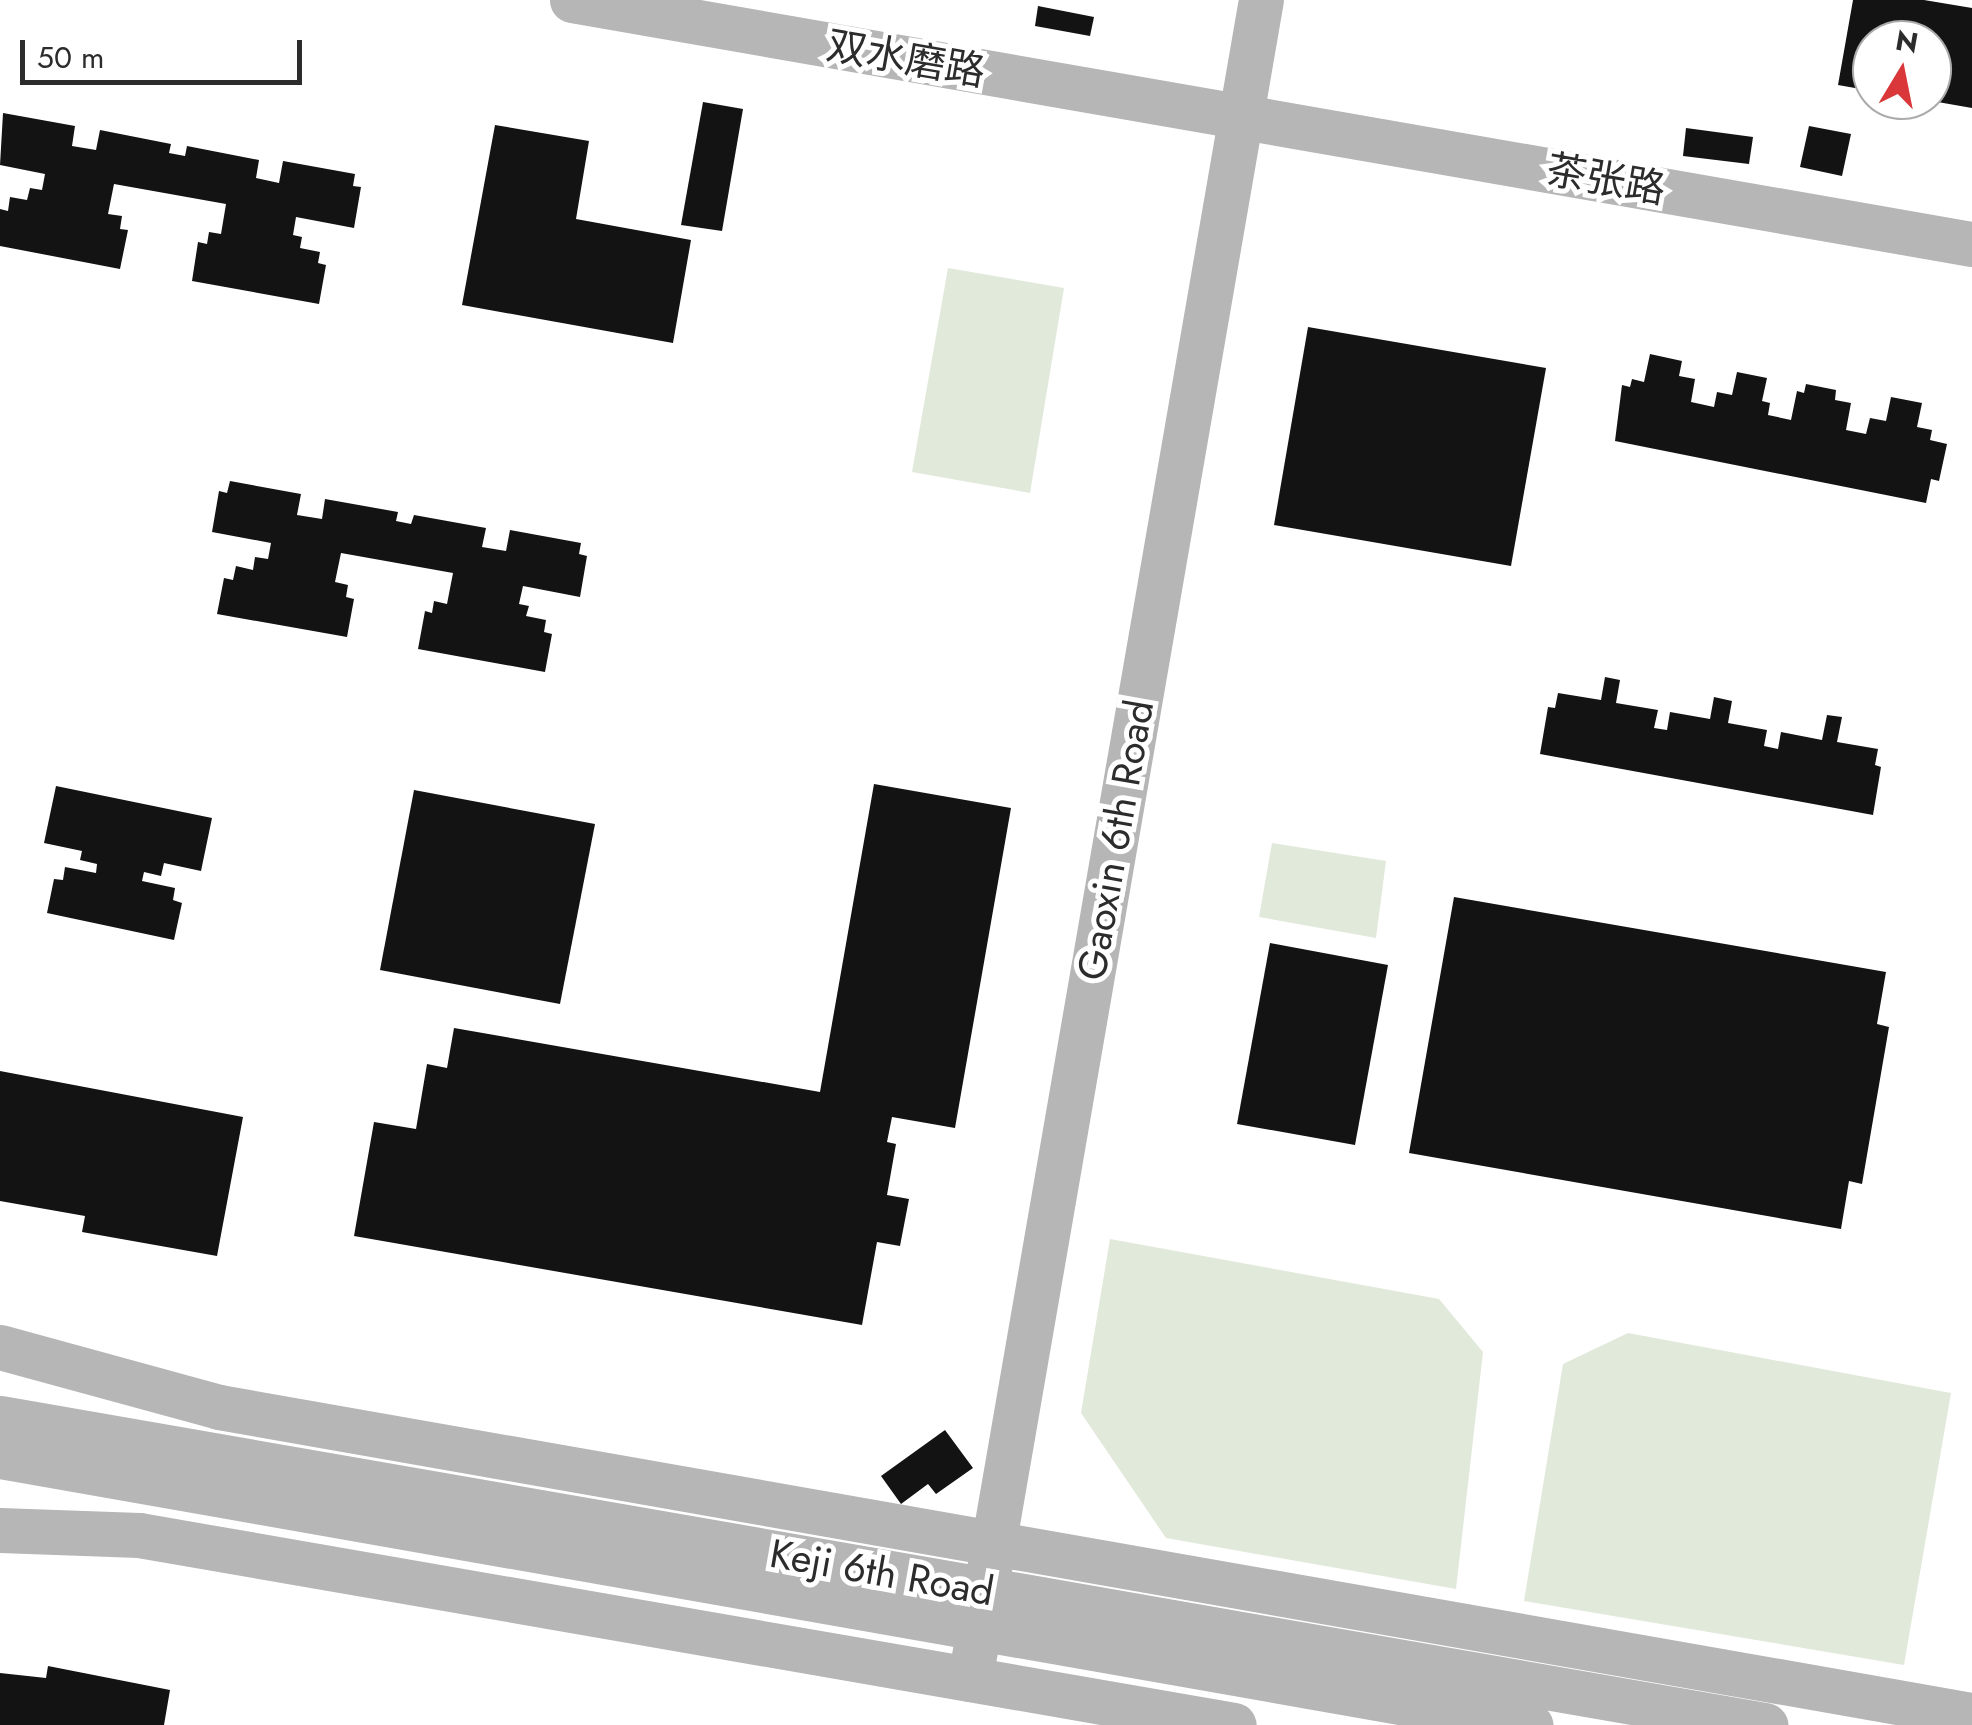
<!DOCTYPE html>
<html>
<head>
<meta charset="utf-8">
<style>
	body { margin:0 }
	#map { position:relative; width:1972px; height:1725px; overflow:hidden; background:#fff; font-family:Jost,"Noto Sans SC",sans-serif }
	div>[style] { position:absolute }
	.green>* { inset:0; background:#e1e9da }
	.building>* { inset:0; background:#131313 }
	.secondary>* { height:45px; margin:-22.5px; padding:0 22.5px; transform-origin:22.5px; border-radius:22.5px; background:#b6b6b6 }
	span { translate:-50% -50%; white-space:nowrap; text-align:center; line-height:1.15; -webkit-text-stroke:10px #fff; paint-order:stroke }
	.street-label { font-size:40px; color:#2c2c2c }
	.north { position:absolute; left:1852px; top:20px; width:100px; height:100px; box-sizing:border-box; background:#fff; border:2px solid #ababab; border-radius:50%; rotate:10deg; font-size:28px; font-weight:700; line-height:40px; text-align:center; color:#2c2c2c }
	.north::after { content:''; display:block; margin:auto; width:35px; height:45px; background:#da373b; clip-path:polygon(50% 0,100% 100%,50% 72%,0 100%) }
	.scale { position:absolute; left:20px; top:40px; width:282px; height:45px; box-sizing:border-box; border:5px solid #2c2c2c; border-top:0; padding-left:12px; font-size:30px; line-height:35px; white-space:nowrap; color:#2c2c2c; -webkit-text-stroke:8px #fff; paint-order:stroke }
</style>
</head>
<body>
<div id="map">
	<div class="green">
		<div style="clip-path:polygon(948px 268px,1064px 288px,1030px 493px,912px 472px)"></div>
		<div style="clip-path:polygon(1272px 843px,1386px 861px,1376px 938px,1259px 917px)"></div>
		<div style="clip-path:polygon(1110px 1239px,1439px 1299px,1483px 1352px,1456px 1589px,1166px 1538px,1081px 1413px)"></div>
		<div style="clip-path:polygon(1628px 1333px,1951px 1393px,1904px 1665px,1524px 1601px,1563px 1364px)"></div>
	</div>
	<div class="building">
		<div style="clip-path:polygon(1853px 0,1924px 0,1972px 8px,1972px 108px,1932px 101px,1932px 40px,1872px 40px,1872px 91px,1838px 85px)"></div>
		<div style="clip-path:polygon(1038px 6px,1094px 17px,1090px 36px,1035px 26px)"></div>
		<div style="clip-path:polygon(703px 102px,743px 109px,722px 231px,681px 225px)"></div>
		<div style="clip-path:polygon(3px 113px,75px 126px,72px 146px,96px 150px,100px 130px,171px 144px,169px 153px,185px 156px,187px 146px,259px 160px,256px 178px,279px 183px,283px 161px,355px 174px,353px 186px,361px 187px,354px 228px,296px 217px,293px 235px,302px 237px,300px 248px,320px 252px,318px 263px,326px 265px,319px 304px,192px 281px,198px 242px,207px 244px,209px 232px,221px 234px,226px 204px,114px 184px,108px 214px,122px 216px,120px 229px,128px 230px,120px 269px,0 246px,0 209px,8px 211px,10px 197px,27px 200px,30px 188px,42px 190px,45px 174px,0 165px)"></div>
		<div style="clip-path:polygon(495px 125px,589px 141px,576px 219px,691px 240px,673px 343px,462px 305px)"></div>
		<div style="clip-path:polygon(1809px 126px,1851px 134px,1842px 176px,1800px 167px)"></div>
		<div style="clip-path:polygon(1686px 128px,1753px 137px,1749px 164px,1683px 156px)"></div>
		<div style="clip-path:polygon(1308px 327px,1546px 368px,1511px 566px,1274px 525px)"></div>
		<div style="clip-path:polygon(1650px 354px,1682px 361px,1679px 376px,1695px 379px,1691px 402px,1714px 407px,1717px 392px,1732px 395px,1737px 372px,1767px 378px,1762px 401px,1770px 403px,1768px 415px,1791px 420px,1797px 391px,1804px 393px,1806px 384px,1836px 390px,1835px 400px,1851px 403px,1846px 430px,1866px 434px,1870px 418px,1886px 421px,1891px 397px,1922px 403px,1917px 427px,1932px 430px,1930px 440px,1947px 444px,1939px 481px,1931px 479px,1926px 503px,1615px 441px,1622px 385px,1630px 387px,1632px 379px,1644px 382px)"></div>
		<div style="clip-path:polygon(230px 481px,301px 494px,297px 515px,322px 519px,325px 499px,398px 512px,396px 521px,411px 524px,414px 515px,486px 528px,482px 547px,506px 551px,510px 530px,581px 543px,579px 554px,587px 556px,580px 597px,523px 586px,519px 604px,529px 606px,526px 616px,546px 620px,544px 632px,552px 634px,545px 672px,418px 649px,425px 611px,432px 613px,434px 601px,447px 604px,453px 573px,341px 553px,335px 582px,348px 585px,346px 597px,354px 599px,347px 637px,217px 614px,224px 578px,233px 580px,236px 566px,253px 570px,255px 557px,268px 559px,271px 543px,212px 532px,219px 491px,227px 493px)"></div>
		<div style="clip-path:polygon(1605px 677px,1620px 680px,1616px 703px,1658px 710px,1654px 728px,1667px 730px,1670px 712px,1710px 719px,1714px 697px,1732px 701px,1728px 723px,1767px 730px,1764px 746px,1778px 749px,1781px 732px,1822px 740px,1827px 715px,1842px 717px,1837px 742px,1878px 749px,1875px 765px,1881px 767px,1873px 815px,1540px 754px,1548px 707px,1555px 708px,1558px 693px,1601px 700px)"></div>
		<div style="clip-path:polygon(874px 784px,1011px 808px,955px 1128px,892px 1117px,887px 1142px,896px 1144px,887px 1195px,909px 1199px,900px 1246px,877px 1242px,862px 1325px,354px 1236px,374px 1122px,416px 1129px,427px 1064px,447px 1068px,454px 1028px,820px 1092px)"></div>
		<div style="clip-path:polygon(56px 786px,212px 818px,201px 871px,164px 863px,161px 876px,144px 872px,142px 881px,175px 888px,173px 900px,182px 903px,174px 940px,47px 913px,54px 879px,63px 880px,65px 867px,96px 873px,97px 864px,80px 860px,82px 851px,44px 843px)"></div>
		<div style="clip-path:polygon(414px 790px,595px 824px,560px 1004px,380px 970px)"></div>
		<div style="clip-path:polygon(1454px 897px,1886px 972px,1877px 1024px,1889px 1027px,1862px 1184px,1849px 1181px,1841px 1229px,1409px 1153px)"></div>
		<div style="clip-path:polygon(1270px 943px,1388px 965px,1355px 1145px,1237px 1124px)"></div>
		<div style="clip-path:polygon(0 1071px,243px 1117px,217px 1256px,82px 1232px,85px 1216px,0 1201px)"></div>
		<div style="clip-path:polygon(945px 1430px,973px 1468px,936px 1494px,928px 1484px,901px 1504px,881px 1476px)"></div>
		<div style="clip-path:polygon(48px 1666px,170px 1690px,164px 1725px,0 1725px,0 1673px,46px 1678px)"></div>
	</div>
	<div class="secondary">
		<div style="left:572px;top:0;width:1421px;rotate:9.89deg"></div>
		<div style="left:0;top:1347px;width:227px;rotate:15.3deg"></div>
		<div style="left:219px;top:1407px;width:1780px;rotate:9.97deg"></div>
		<div style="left:0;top:1418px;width:1792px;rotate:9.87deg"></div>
		<div style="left:0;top:1456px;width:1554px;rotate:9.97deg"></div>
		<div style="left:0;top:1530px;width:139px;rotate:2.1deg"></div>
		<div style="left:139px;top:1535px;width:1111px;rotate:9.84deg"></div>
		<div style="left:970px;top:1679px;width:1704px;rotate:-80.17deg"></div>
	</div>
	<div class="street-label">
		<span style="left:906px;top:58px;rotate:10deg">双水磨路</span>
		<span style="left:1606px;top:179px;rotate:10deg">茶张路</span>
		<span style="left:1115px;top:840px;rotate:-80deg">Gaoxin 6th Road</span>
		<span style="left:882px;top:1572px;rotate:10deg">Keji 6th Road</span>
	</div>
	<div class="north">N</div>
	<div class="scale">50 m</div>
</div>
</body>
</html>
